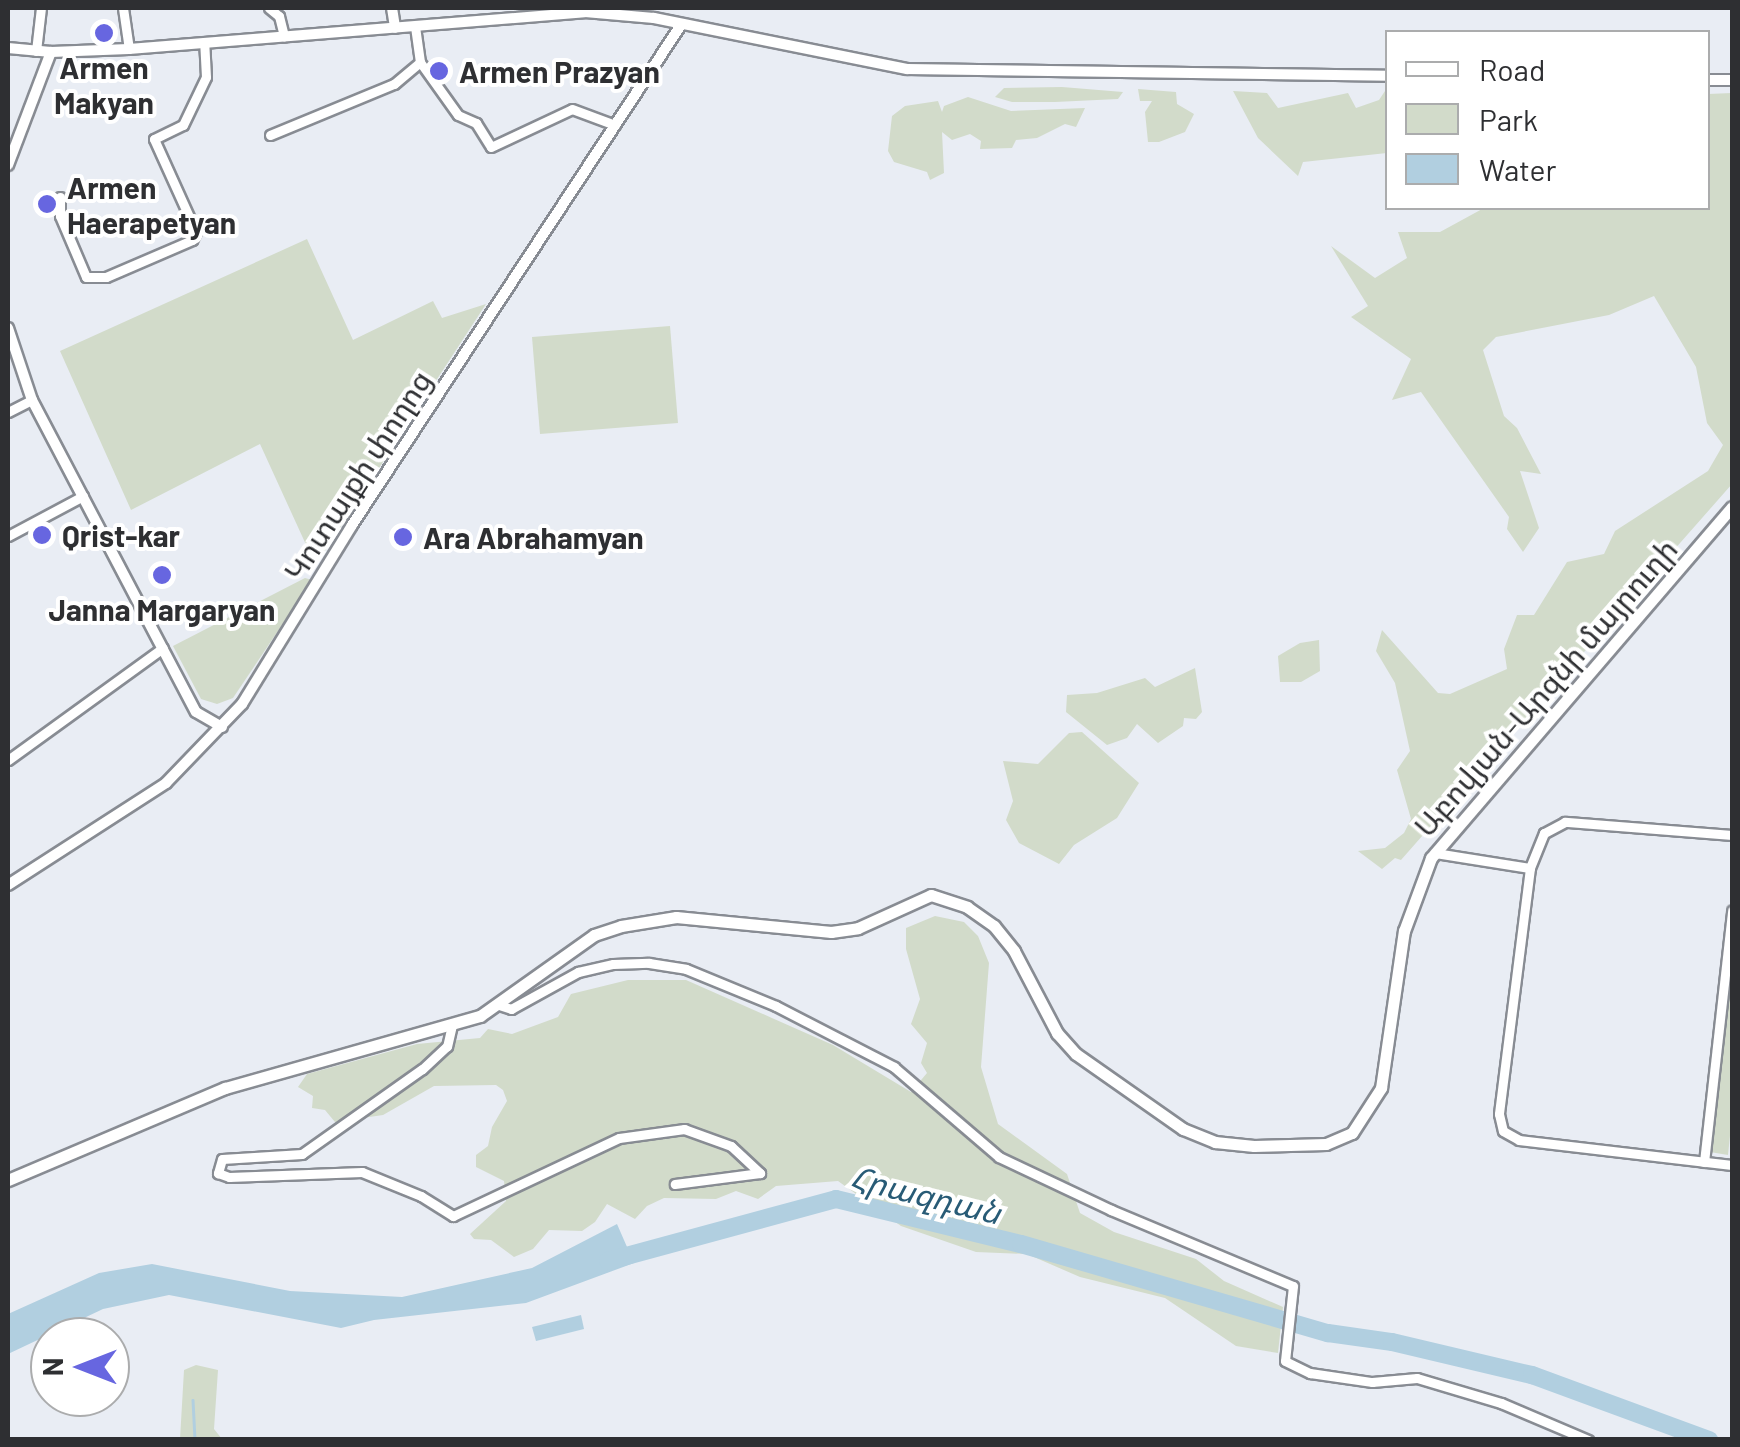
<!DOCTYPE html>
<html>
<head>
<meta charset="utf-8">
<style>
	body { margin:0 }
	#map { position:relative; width:1740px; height:1447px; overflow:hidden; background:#e9edf4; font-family:Barlow,"Noto Sans Armenian",sans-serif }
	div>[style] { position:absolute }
	.green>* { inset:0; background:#d2dbca }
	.water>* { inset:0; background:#b1cfe0 }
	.stream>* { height:2.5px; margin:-1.25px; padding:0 1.25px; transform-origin:1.25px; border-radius:1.25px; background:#b1cfe0 }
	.river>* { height:18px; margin:-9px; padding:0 9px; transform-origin:9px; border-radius:9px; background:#b1cfe0 }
	.roads { filter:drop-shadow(2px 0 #888c93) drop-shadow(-2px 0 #888c93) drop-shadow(0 2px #888c93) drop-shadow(0 -2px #888c93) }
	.minor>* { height:9px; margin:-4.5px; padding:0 4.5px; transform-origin:4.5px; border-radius:4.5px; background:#fff }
	.tertiary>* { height:10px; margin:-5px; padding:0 5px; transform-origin:5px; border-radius:5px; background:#fff }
	.secondary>* { height:11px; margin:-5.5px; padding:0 5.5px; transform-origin:5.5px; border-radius:5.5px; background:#fff }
	.dots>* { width:28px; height:28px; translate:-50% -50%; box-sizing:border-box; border:5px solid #fff; border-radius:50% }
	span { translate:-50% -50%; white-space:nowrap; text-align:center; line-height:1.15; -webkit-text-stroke:8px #fff; paint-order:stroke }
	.poi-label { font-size:30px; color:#2e2f32; font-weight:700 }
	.left { translate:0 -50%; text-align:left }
	.street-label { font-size:30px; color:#2e2f32 }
	.water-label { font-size:32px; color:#285b76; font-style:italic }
	.frame { position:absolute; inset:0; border:10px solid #2e2f32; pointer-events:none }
	.legend { position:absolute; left:1385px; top:30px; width:325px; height:180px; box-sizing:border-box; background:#fff; border:2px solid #abacad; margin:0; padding:12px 18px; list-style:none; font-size:30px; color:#2e2f32 }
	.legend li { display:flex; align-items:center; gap:20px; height:50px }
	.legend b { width:50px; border:2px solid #abacad }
	.north { position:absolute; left:30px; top:1317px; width:100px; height:100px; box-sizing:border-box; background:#fff; border:2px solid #abacad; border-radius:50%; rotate:270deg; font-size:28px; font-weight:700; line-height:40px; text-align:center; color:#2e2f32 }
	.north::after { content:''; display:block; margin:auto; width:35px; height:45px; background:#6766e0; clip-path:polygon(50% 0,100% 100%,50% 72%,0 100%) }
</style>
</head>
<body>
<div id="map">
	<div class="green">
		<div style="clip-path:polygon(1062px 87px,1123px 92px,1118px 99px,1055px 102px,1012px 102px,995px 97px,1004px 88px)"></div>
		<div style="clip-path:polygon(1138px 89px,1176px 92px,1177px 104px,1194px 114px,1185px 132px,1159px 142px,1148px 142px,1145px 112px,1152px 101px,1140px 101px)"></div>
		<div style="clip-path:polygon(1385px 91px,1387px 153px,1303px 162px,1298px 176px,1258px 138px,1233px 91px,1267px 93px,1278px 108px,1348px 93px,1356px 108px,1379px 100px)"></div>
		<div style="clip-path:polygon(1732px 93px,1732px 484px,1401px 860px,1395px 858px,1382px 869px,1358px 851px,1385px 848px,1404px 833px,1411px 819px,1397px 770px,1410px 751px,1395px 683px,1376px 651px,1382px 630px,1438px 693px,1450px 694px,1507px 669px,1504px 649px,1517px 615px,1534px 615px,1567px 562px,1604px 554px,1615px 531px,1708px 471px,1723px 445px,1707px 423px,1696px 367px,1654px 296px,1609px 315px,1496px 337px,1483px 350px,1504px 416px,1517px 428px,1541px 474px,1520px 471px,1539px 528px,1523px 552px,1507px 529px,1509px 517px,1421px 392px,1392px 400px,1411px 359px,1351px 317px,1368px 306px,1331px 246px,1375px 278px,1407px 258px,1398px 232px,1440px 232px,1484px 208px,1708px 208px,1708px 94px)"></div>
		<div style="clip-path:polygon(968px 97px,1011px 111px,1085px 108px,1076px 127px,1065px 124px,1037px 138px,1016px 140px,1012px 148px,980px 149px,981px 141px,970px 134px,952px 140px,942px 132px,944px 173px,930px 180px,927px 172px,894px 162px,888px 151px,892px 116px,905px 106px,938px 101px,942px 112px,944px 106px)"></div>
		<div style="clip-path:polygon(307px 239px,353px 340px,433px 301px,442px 318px,486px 304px,325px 551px,318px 555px,308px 549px,260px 444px,131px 510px,60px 351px)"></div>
		<div style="clip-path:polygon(670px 326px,678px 423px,540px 434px,532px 337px)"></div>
		<div style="clip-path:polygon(305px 578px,312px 580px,233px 698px,217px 704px,201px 699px,173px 646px)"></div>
		<div style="clip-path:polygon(1319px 640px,1320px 671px,1301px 682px,1280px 682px,1278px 656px,1300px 643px)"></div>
		<div style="clip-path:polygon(1195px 668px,1202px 712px,1196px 719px,1184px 718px,1183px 726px,1158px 743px,1137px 724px,1127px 738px,1107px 745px,1066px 712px,1067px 695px,1097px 693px,1145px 678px,1155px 687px)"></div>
		<div style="clip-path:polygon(1082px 732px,1139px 783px,1117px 818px,1074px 845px,1059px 864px,1019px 843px,1006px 820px,1013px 801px,1003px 761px,1038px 764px,1069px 733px)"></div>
		<div style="clip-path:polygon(935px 916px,964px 922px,978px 936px,989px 963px,981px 1067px,998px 1124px,1067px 1174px,1080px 1213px,1114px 1232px,1196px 1259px,1224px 1281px,1283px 1307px,1278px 1353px,1236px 1346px,1165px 1298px,1080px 1277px,1027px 1254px,976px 1252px,901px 1226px,838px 1181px,776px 1186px,758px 1199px,736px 1191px,716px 1199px,664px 1198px,647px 1206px,635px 1219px,607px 1204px,595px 1222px,582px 1231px,549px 1230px,533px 1249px,514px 1257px,491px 1240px,474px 1239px,470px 1234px,506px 1201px,504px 1181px,476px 1167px,476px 1155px,488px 1146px,492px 1127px,507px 1101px,503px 1090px,496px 1085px,434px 1086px,383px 1115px,335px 1122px,325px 1110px,312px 1108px,313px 1096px,298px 1087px,307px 1074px,417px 1044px,480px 1038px,488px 1029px,512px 1034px,558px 1017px,571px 994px,628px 980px,686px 980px,833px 1045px,911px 1092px,927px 1073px,921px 1063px,927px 1043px,911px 1024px,920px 999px,906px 949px,906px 928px)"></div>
		<div style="clip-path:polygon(1732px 963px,1732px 1116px,1728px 1155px,1710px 1152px)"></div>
		<div style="clip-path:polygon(196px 1365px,218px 1370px,214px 1429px,222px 1439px,180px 1439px,184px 1370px)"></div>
	</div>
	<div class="water">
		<div style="clip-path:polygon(617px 1224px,634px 1263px,526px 1303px,374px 1320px,341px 1328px,169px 1295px,103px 1309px,8px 1354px,8px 1314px,99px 1273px,152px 1264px,290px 1291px,402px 1297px,532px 1268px)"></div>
		<div style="clip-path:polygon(581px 1315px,584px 1329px,536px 1341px,532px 1327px)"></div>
	</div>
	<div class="stream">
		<div style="left:193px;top:1400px;width:40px;rotate:87.1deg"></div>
	</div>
	<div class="river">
		<div style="left:608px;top:1261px;width:236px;rotate:-15.2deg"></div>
		<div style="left:836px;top:1199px;width:190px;rotate:13.7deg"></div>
		<div style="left:1021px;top:1244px;width:320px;rotate:16.2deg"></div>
		<div style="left:1328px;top:1333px;width:65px;rotate:8deg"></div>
		<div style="left:1392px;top:1342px;width:144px;rotate:13.3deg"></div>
		<div style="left:1532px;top:1375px;width:189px;rotate:20.2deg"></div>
	</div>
	<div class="roads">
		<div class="minor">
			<div style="left:123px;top:8px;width:41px;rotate:81.7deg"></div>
			<div style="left:269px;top:8px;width:13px;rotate:39deg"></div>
			<div style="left:279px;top:16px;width:21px;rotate:76deg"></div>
			<div style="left:36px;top:51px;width:43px;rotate:-83.4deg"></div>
			<div style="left:420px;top:62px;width:65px;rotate:54.4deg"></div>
			<div style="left:458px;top:115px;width:20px;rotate:24deg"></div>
			<div style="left:476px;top:123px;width:28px;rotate:58deg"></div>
			<div style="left:491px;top:147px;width:89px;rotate:-25.1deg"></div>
			<div style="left:572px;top:109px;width:46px;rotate:20.4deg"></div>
			<div style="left:270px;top:135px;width:134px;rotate:-22.4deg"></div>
			<div style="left:394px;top:84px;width:34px;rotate:-40deg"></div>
			<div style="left:420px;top:62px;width:36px;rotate:-98deg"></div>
			<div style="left:60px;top:197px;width:19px;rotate:90deg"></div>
			<div style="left:60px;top:216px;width:66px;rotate:66.9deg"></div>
			<div style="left:86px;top:277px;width:20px"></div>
			<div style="left:106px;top:277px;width:94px;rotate:-23.3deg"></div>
			<div style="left:192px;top:240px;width:9px;rotate:-63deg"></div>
			<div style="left:196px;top:232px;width:102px;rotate:-114.3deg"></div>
			<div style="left:154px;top:139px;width:32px;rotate:-26deg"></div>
			<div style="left:183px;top:125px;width:53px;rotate:-64.4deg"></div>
			<div style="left:206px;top:77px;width:35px;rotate:-93deg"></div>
			<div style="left:8px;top:412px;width:27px;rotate:-27deg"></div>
			<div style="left:8px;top:536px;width:85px;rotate:-28.1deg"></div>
			<div style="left:8px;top:760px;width:191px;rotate:-35.9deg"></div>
			<div style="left:1732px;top:835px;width:168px;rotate:-175.5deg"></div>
			<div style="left:1565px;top:822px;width:24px;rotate:152deg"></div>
			<div style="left:1544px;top:833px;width:38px;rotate:112deg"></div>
			<div style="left:1530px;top:868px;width:248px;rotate:97.2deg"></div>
			<div style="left:1499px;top:1114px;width:17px;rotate:77deg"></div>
			<div style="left:1503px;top:1131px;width:18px;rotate:29deg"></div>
			<div style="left:1519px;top:1140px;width:214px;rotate:6.7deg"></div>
			<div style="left:1435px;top:853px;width:96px;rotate:9deg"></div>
			<div style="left:499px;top:1005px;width:13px;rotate:18deg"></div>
			<div style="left:511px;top:1009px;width:77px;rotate:-28.9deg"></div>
			<div style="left:578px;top:972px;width:36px;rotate:-13deg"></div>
			<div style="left:613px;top:964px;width:36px;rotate:-2deg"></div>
			<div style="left:649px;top:963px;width:37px;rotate:9deg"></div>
			<div style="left:686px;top:969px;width:97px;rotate:22.3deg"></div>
			<div style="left:776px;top:1006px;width:133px;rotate:27.3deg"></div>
			<div style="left:894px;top:1067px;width:138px;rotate:40.6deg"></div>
			<div style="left:999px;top:1157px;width:124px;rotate:25.3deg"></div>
			<div style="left:1111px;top:1210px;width:197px;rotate:22.7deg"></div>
			<div style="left:1293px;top:1286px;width:75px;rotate:96.1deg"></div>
			<div style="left:1285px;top:1361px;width:28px;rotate:26deg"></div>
			<div style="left:1310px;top:1373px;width:63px;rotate:8.3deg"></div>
			<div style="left:1372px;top:1382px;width:45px;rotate:-5.1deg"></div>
			<div style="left:1417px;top:1378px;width:88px;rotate:16.6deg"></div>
			<div style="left:1501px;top:1403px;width:95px;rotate:23deg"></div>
			<div style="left:452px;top:1025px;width:22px;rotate:103deg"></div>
			<div style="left:447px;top:1046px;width:34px;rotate:137deg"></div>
			<div style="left:422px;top:1069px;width:147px;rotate:144.7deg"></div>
			<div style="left:302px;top:1154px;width:80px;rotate:176.4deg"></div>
			<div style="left:222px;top:1159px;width:15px;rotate:106deg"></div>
			<div style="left:218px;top:1173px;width:12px;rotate:20deg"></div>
			<div style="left:229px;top:1177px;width:133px;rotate:-2.2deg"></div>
			<div style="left:362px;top:1172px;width:64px;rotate:22.1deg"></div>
			<div style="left:421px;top:1196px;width:38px;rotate:32deg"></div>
			<div style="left:453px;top:1216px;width:183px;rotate:-25.2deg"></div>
			<div style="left:619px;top:1138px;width:66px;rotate:-7.9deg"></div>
			<div style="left:684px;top:1129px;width:50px;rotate:19.9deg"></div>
			<div style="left:731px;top:1146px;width:40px;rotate:43deg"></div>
			<div style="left:760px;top:1173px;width:86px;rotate:172.6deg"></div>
			<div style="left:1704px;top:1162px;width:253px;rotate:-83.6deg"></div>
		</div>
		<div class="tertiary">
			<div style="left:392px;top:8px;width:20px;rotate:81deg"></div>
			<div style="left:8px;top:48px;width:43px;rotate:5.3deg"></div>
			<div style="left:51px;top:52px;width:78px;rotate:-2.2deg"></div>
			<div style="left:129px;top:49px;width:457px;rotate:-4.6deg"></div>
			<div style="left:585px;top:12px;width:69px;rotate:5deg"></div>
			<div style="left:654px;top:18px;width:258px;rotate:11.4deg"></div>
			<div style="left:907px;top:69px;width:481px;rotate:0.8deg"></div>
			<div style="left:1708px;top:80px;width:24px"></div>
			<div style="left:8px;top:165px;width:121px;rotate:-69.2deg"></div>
			<div style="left:8px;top:328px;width:76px;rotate:71.6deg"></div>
			<div style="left:32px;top:400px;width:352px;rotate:62.3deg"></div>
			<div style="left:196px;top:712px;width:30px;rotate:30deg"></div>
			<div style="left:8px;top:885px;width:188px;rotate:-32.8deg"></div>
			<div style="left:166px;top:783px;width:110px;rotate:-46.1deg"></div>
			<div style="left:242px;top:704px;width:210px;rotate:-58.4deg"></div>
			<div style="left:352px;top:525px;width:599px;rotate:-56.66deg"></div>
		</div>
		<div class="secondary">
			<div style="left:8px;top:1180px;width:236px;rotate:-23deg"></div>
			<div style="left:225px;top:1088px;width:265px;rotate:-15.8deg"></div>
			<div style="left:480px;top:1016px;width:140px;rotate:-35.4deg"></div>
			<div style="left:594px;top:935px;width:28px;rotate:-18deg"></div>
			<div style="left:621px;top:926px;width:56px;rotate:-9.3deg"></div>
			<div style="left:676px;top:917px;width:156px;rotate:5.5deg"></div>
			<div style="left:831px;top:932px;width:27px;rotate:-8deg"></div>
			<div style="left:858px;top:928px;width:80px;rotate:-24.3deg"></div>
			<div style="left:931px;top:895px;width:38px;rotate:18deg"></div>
			<div style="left:967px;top:907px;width:33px;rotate:35deg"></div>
			<div style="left:994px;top:926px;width:32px;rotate:51deg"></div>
			<div style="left:1014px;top:951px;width:93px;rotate:62.3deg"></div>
			<div style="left:1057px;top:1033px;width:28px;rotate:48deg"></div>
			<div style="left:1076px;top:1054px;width:131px;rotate:35deg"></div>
			<div style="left:1183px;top:1129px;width:35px;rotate:22deg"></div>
			<div style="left:1215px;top:1142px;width:39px;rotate:6deg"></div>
			<div style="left:1254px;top:1146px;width:72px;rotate:-1.6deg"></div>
			<div style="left:1326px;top:1144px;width:28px;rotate:-23deg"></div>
			<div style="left:1352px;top:1133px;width:54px;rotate:-57.2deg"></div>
			<div style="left:1381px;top:1088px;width:159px;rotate:-81.7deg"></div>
			<div style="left:1404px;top:931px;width:78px;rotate:-69.7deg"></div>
			<div style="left:1431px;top:858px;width:462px;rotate:-49.4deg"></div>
		</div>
	</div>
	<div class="dots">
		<div style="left:104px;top:33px;background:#6766e0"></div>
		<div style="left:439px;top:71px;background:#6766e0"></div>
		<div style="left:47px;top:204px;background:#6766e0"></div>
		<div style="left:42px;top:535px;background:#6766e0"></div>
		<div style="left:403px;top:537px;background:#6766e0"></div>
		<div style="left:162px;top:575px;background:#6766e0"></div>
	</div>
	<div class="poi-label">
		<span style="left:104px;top:84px">Armen<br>Makyan</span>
		<span class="left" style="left:459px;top:71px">Armen Prazyan</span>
		<span class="left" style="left:67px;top:204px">Armen<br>Haerapetyan</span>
		<span class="left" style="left:62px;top:535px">Qrist-kar</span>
		<span class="left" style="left:423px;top:537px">Ara Abrahamyan</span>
		<span style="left:162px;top:609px">Janna Margaryan</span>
	</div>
	<div class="street-label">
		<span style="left:357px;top:475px;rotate:-57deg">Կոտայքի փողոց</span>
		<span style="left:1545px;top:687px;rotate:-49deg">Աբովյան-Արզնի մայրուղի</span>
	</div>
	<div class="water-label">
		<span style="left:926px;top:1194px;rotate:14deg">Հրազդան</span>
	</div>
	<div class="frame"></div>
	<ul class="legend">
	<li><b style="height:12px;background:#fff"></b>Road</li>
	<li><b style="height:28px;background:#d2dbca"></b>Park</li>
	<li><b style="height:28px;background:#b1cfe0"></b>Water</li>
	</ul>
	<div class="north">N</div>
</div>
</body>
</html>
